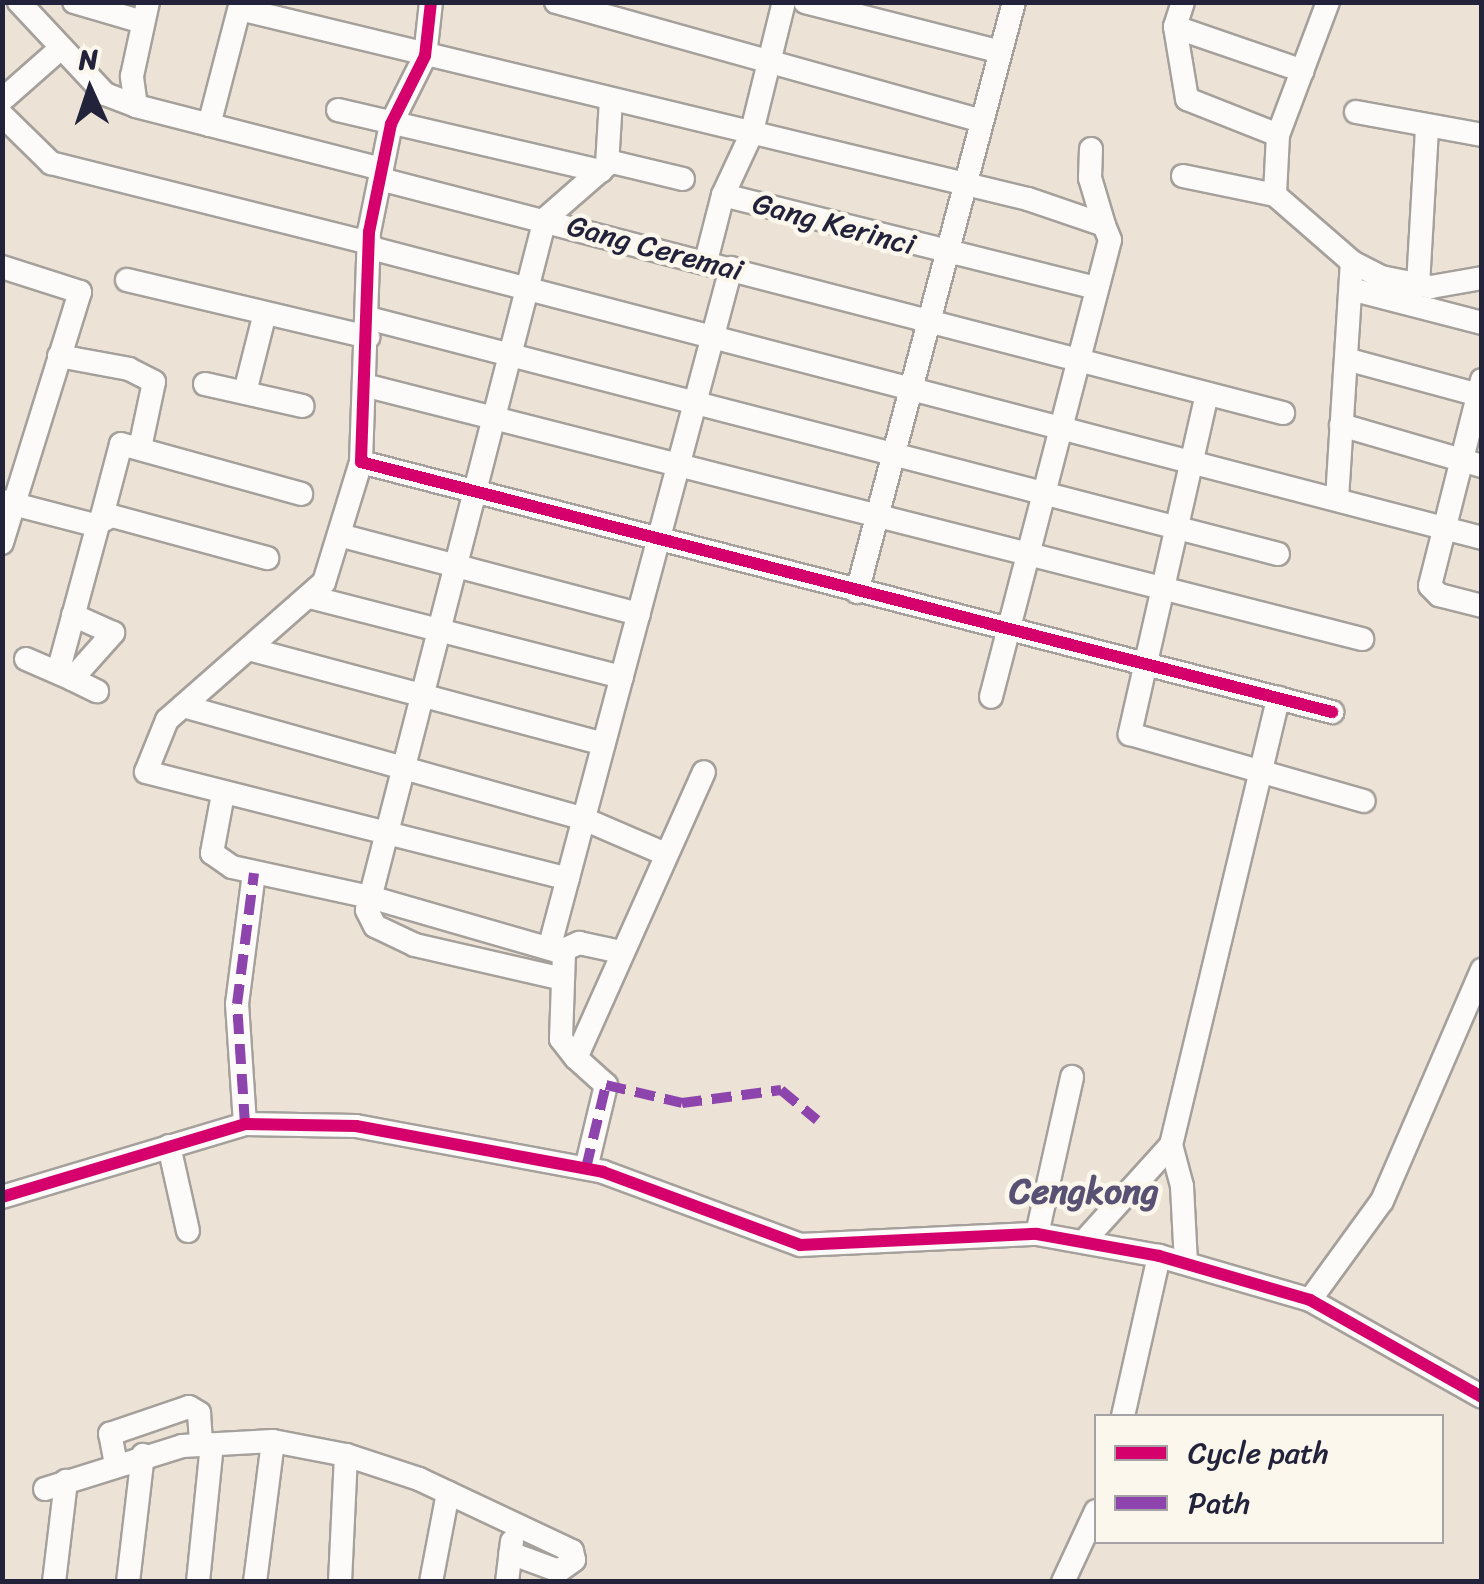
<!DOCTYPE html>
<html>
<head>
<meta charset="utf-8">
<style>
	body { margin:0 }
	#map { position:relative; width:1484px; height:1584px; overflow:hidden; background:#ece3d6; font-family:Sriracha,sans-serif }
	div>[style] { position:absolute }
	.roads { filter:drop-shadow(2px 0 #a5a09b) drop-shadow(-2px 0 #a5a09b) drop-shadow(0 2px #a5a09b) drop-shadow(0 -2px #a5a09b) }
	.minor>* { height:22px; margin:-11px; padding:0 11px; transform-origin:11px; border-radius:11px; background:#fcfbf9 }
	.quiet>* { height:10px; margin-top:-5px; transform-origin:0; background:repeating-linear-gradient(90deg,#8e44ad 0 20px,transparent 0 30px) }
	.cycleway>* { height:12px; margin:-6px; padding:0 6px; transform-origin:6px; border-radius:6px; background:#d6006c }
	span { translate:-50% -50%; white-space:nowrap; text-align:center; line-height:1.15; -webkit-text-stroke:9px #fbf7ec; paint-order:stroke }
	.street-label { font-size:30px; color:#22223b }
	.quarter-label { font-size:35px; color:#585173; font-weight:700 }
	.frame { position:absolute; inset:0; border:5px solid #22223b; pointer-events:none }
	.legend { position:absolute; left:1094px; top:1414px; width:350px; height:130px; box-sizing:border-box; background:#fbf7ec; border:2px solid #a4a2a5; margin:0; padding:12px 18px; list-style:none; font-size:30px; color:#22223b }
	.legend li { display:flex; align-items:center; gap:20px; height:50px }
	.legend b { width:50px; border:2px solid #a4a2a5 }
	.north { position:absolute; left:40px; top:40px; width:100px; height:100px; -webkit-text-stroke:8px #fbf7ec; paint-order:stroke; rotate:357deg; font-size:28px; font-weight:700; line-height:40px; text-align:center; color:#22223b }
	.north::after { content:''; display:block; margin:auto; width:35px; height:45px; background:#22223b; clip-path:polygon(50% 0,100% 100%,50% 72%,0 100%) }
</style>
</head>
<body>
<div id="map">
	<div class="roads">
		<div class="minor">
			<div style="left:19px;top:2px;width:126px;rotate:46.9deg"></div>
			<div style="left:105px;top:94px;width:33px;rotate:21deg"></div>
			<div style="left:136px;top:106px;width:30px;rotate:-98deg"></div>
			<div style="left:132px;top:76px;width:76px;rotate:-77.8deg"></div>
			<div style="left:74px;top:2px;width:72px;rotate:16.2deg"></div>
			<div style="left:431px;top:2px;width:54px;rotate:96.3deg"></div>
			<div style="left:425px;top:56px;width:76px;rotate:116.6deg"></div>
			<div style="left:391px;top:124px;width:110px;rotate:101.5deg"></div>
			<div style="left:369px;top:232px;width:230px;rotate:92deg"></div>
			<div style="left:361px;top:462px;width:1003px;rotate:14.44deg"></div>
			<div style="left:556px;top:2px;width:440px;rotate:15.6deg"></div>
			<div style="left:805px;top:2px;width:198px;rotate:14.3deg"></div>
			<div style="left:1183px;top:2px;width:26px;rotate:108deg"></div>
			<div style="left:1175px;top:27px;width:73px;rotate:80.5deg"></div>
			<div style="left:1187px;top:99px;width:98px;rotate:21.6deg"></div>
			<div style="left:1328px;top:2px;width:142px;rotate:110.6deg"></div>
			<div style="left:1278px;top:135px;width:60px;rotate:92.9deg"></div>
			<div style="left:1275px;top:195px;width:102px;rotate:41deg"></div>
			<div style="left:1352px;top:262px;width:33px;rotate:27deg"></div>
			<div style="left:1381px;top:277px;width:51px;rotate:11.3deg"></div>
			<div style="left:1431px;top:287px;width:52px;rotate:-10deg"></div>
			<div style="left:240px;top:9px;width:811px;rotate:13.56deg"></div>
			<div style="left:1028px;top:199px;width:80px;rotate:18.9deg"></div>
			<div style="left:1104px;top:225px;width:16px;rotate:68deg"></div>
			<div style="left:1110px;top:240px;width:472px;rotate:104.6deg"></div>
			<div style="left:1175px;top:27px;width:135px;rotate:19deg"></div>
			<div style="left:2px;top:100px;width:79px;rotate:-41.4deg"></div>
			<div style="left:136px;top:106px;width:254px;rotate:14.4deg"></div>
			<div style="left:338px;top:110px;width:270px;rotate:13.1deg"></div>
			<div style="left:1356px;top:112px;width:128px;rotate:10.3deg"></div>
			<div style="left:2px;top:115px;width:69px;rotate:44.4deg"></div>
			<div style="left:51px;top:163px;width:329px;rotate:14.1deg"></div>
			<div style="left:209px;top:125px;width:127px;rotate:-75.4deg"></div>
			<div style="left:1091px;top:149px;width:29px;rotate:92deg"></div>
			<div style="left:1090px;top:178px;width:49px;rotate:73.4deg"></div>
			<div style="left:608px;top:161px;width:77px;rotate:13.5deg"></div>
			<div style="left:1183px;top:176px;width:94px;rotate:11.7deg"></div>
			<div style="left:380px;top:179px;width:933px;rotate:14.53deg"></div>
			<div style="left:723px;top:195px;width:385px;rotate:14deg"></div>
			<div style="left:371px;top:248px;width:1148px;rotate:14.63deg"></div>
			<div style="left:706px;top:261px;width:68px;rotate:-75.6deg"></div>
			<div style="left:723px;top:195px;width:66px;rotate:-65deg"></div>
			<div style="left:751px;top:135px;width:137px;rotate:-76.1deg"></div>
			<div style="left:2px;top:267px;width:82px;rotate:17.8deg"></div>
			<div style="left:80px;top:292px;width:263px;rotate:107.3deg"></div>
			<div style="left:127px;top:280px;width:248px;rotate:13.3deg"></div>
			<div style="left:1418px;top:285px;width:156px;rotate:-86.7deg"></div>
			<div style="left:1351px;top:289px;width:135px;rotate:14.5deg"></div>
			<div style="left:368px;top:318px;width:940px;rotate:14.54deg"></div>
			<div style="left:59px;top:356px;width:71px;rotate:10.5deg"></div>
			<div style="left:129px;top:369px;width:28px;rotate:27deg"></div>
			<div style="left:154px;top:382px;width:67px;rotate:102deg"></div>
			<div style="left:1346px;top:359px;width:141px;rotate:15.2deg"></div>
			<div style="left:1482px;top:380px;width:212px;rotate:104.2deg"></div>
			<div style="left:1430px;top:586px;width:13px;rotate:45deg"></div>
			<div style="left:1439px;top:595px;width:44px;rotate:14.3deg"></div>
			<div style="left:205px;top:384px;width:100px;rotate:12.7deg"></div>
			<div style="left:368px;top:386px;width:1026px;rotate:14.28deg"></div>
			<div style="left:245px;top:392px;width:81px;rotate:-75.8deg"></div>
			<div style="left:1207px;top:394px;width:349px;rotate:102.8deg"></div>
			<div style="left:1130px;top:734px;width:243px;rotate:16deg"></div>
			<div style="left:1341px;top:425px;width:147px;rotate:16.2deg"></div>
			<div style="left:361px;top:462px;width:126px;rotate:107.1deg"></div>
			<div style="left:324px;top:582px;width:209px;rotate:138.7deg"></div>
			<div style="left:167px;top:720px;width:56px;rotate:112deg"></div>
			<div style="left:146px;top:772px;width:435px;rotate:14.2deg"></div>
			<div style="left:1337px;top:499px;width:237px;rotate:-86.4deg"></div>
			<div style="left:2px;top:501px;width:95px;rotate:14.6deg"></div>
			<div style="left:94px;top:525px;width:20px;rotate:-27deg"></div>
			<div style="left:112px;top:516px;width:161px;rotate:15.2deg"></div>
			<div style="left:102px;top:516px;width:74px;rotate:-75.2deg"></div>
			<div style="left:121px;top:444px;width:187px;rotate:15.5deg"></div>
			<div style="left:343px;top:536px;width:306px;rotate:14.8deg"></div>
			<div style="left:857px;top:592px;width:611px;rotate:-75.1deg"></div>
			<div style="left:310px;top:597px;width:322px;rotate:14.4deg"></div>
			<div style="left:249px;top:649px;width:367px;rotate:15deg"></div>
			<div style="left:26px;top:659px;width:50px;rotate:23.5deg"></div>
			<div style="left:72px;top:679px;width:62px;rotate:-48.3deg"></div>
			<div style="left:113px;top:633px;width:44px;rotate:-155.8deg"></div>
			<div style="left:58px;top:672px;width:156px;rotate:-74.8deg"></div>
			<div style="left:72px;top:679px;width:28px;rotate:26deg"></div>
			<div style="left:183px;top:706px;width:417px;rotate:15.7deg"></div>
			<div style="left:584px;top:819px;width:86px;rotate:23.3deg"></div>
			<div style="left:223px;top:794px;width:60px;rotate:100.6deg"></div>
			<div style="left:212px;top:853px;width:24px;rotate:35deg"></div>
			<div style="left:232px;top:867px;width:141px;rotate:12.3deg"></div>
			<div style="left:370px;top:897px;width:202px;rotate:16.1deg"></div>
			<div style="left:564px;top:953px;width:86px;rotate:92deg"></div>
			<div style="left:561px;top:1039px;width:24px;rotate:52deg"></div>
			<div style="left:576px;top:1058px;width:313px;rotate:-65.9deg"></div>
			<div style="left:550px;top:945px;width:701px;rotate:-75.03deg"></div>
			<div style="left:561px;top:951px;width:20px;rotate:-24deg"></div>
			<div style="left:579px;top:943px;width:43px;rotate:12.1deg"></div>
			<div style="left:563px;top:979px;width:152px;rotate:-167.1deg"></div>
			<div style="left:415px;top:945px;width:44px;rotate:-154.6deg"></div>
			<div style="left:375px;top:926px;width:18px;rotate:-117deg"></div>
			<div style="left:367px;top:910px;width:714px;rotate:-75.55deg"></div>
			<div style="left:545px;top:219px;width:82px;rotate:-41.1deg"></div>
			<div style="left:607px;top:165px;width:65px;rotate:-86.5deg"></div>
			<div style="left:576px;top:1058px;width:40px;rotate:42deg"></div>
			<div style="left:606px;top:1085px;width:85px;rotate:103.5deg"></div>
			<div style="left:245px;top:1124px;width:120px;rotate:-93.8deg"></div>
			<div style="left:237px;top:1004px;width:132px;rotate:-82.6deg"></div>
			<div style="left:169px;top:1146px;width:87px;rotate:77.4deg"></div>
			<div style="left:2px;top:1197px;width:254px;rotate:-16.7deg"></div>
			<div style="left:245px;top:1124px;width:111px;rotate:1deg"></div>
			<div style="left:356px;top:1126px;width:251px;rotate:10.5deg"></div>
			<div style="left:603px;top:1172px;width:210px;rotate:20.3deg"></div>
			<div style="left:800px;top:1245px;width:237px;rotate:-2.7deg"></div>
			<div style="left:1037px;top:1234px;width:124px;rotate:10.2deg"></div>
			<div style="left:1159px;top:1256px;width:157px;rotate:16.2deg"></div>
			<div style="left:1310px;top:1300px;width:197px;rotate:29.4deg"></div>
			<div style="left:1037px;top:1234px;width:161px;rotate:-77.4deg"></div>
			<div style="left:1086px;top:1239px;width:127px;rotate:-47.9deg"></div>
			<div style="left:1186px;top:1263px;width:77px;rotate:-93deg"></div>
			<div style="left:1182px;top:1186px;width:42px;rotate:-105deg"></div>
			<div style="left:1171px;top:1145px;width:460px;rotate:-76.5deg"></div>
			<div style="left:1310px;top:1300px;width:122px;rotate:-54deg"></div>
			<div style="left:1382px;top:1201px;width:252px;rotate:-66.6deg"></div>
			<div style="left:1123px;top:1416px;width:164px;rotate:-77.3deg"></div>
			<div style="left:346px;top:1455px;width:77px;rotate:18.2deg"></div>
			<div style="left:419px;top:1479px;width:169px;rotate:25.2deg"></div>
			<div style="left:572px;top:1551px;width:9px;rotate:77deg"></div>
			<div style="left:574px;top:1560px;width:19px;rotate:144deg"></div>
			<div style="left:559px;top:1571px;width:52px;rotate:-159.8deg"></div>
			<div style="left:116px;top:1464px;width:31px;rotate:-101deg"></div>
			<div style="left:110px;top:1434px;width:83px;rotate:-18.9deg"></div>
			<div style="left:189px;top:1407px;width:12px;rotate:31deg"></div>
			<div style="left:199px;top:1413px;width:32px;rotate:86deg"></div>
			<div style="left:45px;top:1489px;width:144px;rotate:-17.4deg"></div>
			<div style="left:182px;top:1446px;width:91px;rotate:-3.1deg"></div>
			<div style="left:273px;top:1441px;width:74px;rotate:10.9deg"></div>
			<div style="left:346px;top:1455px;width:127px;rotate:92.7deg"></div>
			<div style="left:54px;top:1582px;width:102px;rotate:-83.2deg"></div>
			<div style="left:128px;top:1582px;width:128px;rotate:-83.3deg"></div>
			<div style="left:198px;top:1582px;width:138px;rotate:-84.2deg"></div>
			<div style="left:255px;top:1582px;width:142px;rotate:-82.7deg"></div>
			<div style="left:431px;top:1582px;width:91px;rotate:-79.2deg"></div>
			<div style="left:507px;top:1582px;width:41px;rotate:-83deg"></div>
			<div style="left:1063px;top:1582px;width:78px;rotate:-65.1deg"></div>
		</div>
	</div>
	<div class="quiet">
		<div style="left:245px;top:1124px;width:120px;rotate:-93.8deg"></div>
		<div style="left:237px;top:1004px;width:132px;rotate:-82.6deg"></div>
		<div style="left:586px;top:1168px;width:85px;rotate:-76.5deg"></div>
		<div style="left:606px;top:1085px;width:78px;rotate:13.3deg"></div>
		<div style="left:682px;top:1103px;width:100px;rotate:-7.5deg"></div>
		<div style="left:781px;top:1090px;width:47px;rotate:39.8deg"></div>
	</div>
	<div class="cycleway">
		<div style="left:431px;top:2px;width:54px;rotate:96.3deg"></div>
		<div style="left:425px;top:56px;width:76px;rotate:116.6deg"></div>
		<div style="left:391px;top:124px;width:110px;rotate:101.5deg"></div>
		<div style="left:369px;top:232px;width:230px;rotate:92deg"></div>
		<div style="left:361px;top:462px;width:1003px;rotate:14.44deg"></div>
		<div style="left:2px;top:1197px;width:254px;rotate:-16.7deg"></div>
		<div style="left:245px;top:1124px;width:111px;rotate:1deg"></div>
		<div style="left:356px;top:1126px;width:251px;rotate:10.5deg"></div>
		<div style="left:603px;top:1172px;width:210px;rotate:20.3deg"></div>
		<div style="left:800px;top:1245px;width:237px;rotate:-2.7deg"></div>
		<div style="left:1037px;top:1234px;width:124px;rotate:10.2deg"></div>
		<div style="left:1159px;top:1256px;width:157px;rotate:16.2deg"></div>
		<div style="left:1310px;top:1300px;width:197px;rotate:29.4deg"></div>
	</div>
	<div class="street-label">
		<span style="left:834px;top:224px;rotate:15deg">Gang Kerinci</span>
		<span style="left:655px;top:248px;rotate:15deg">Gang Ceremai</span>
	</div>
	<div class="quarter-label">
		<span style="left:1084px;top:1191px">Cengkong</span>
	</div>
	<div class="frame"></div>
	<ul class="legend">
	<li><b style="height:12px;background:#d6006c"></b>Cycle path</li>
	<li><b style="height:12px;background:#8e44ad"></b>Path</li>
	</ul>
	<div class="north">N</div>
</div>
</body>
</html>
